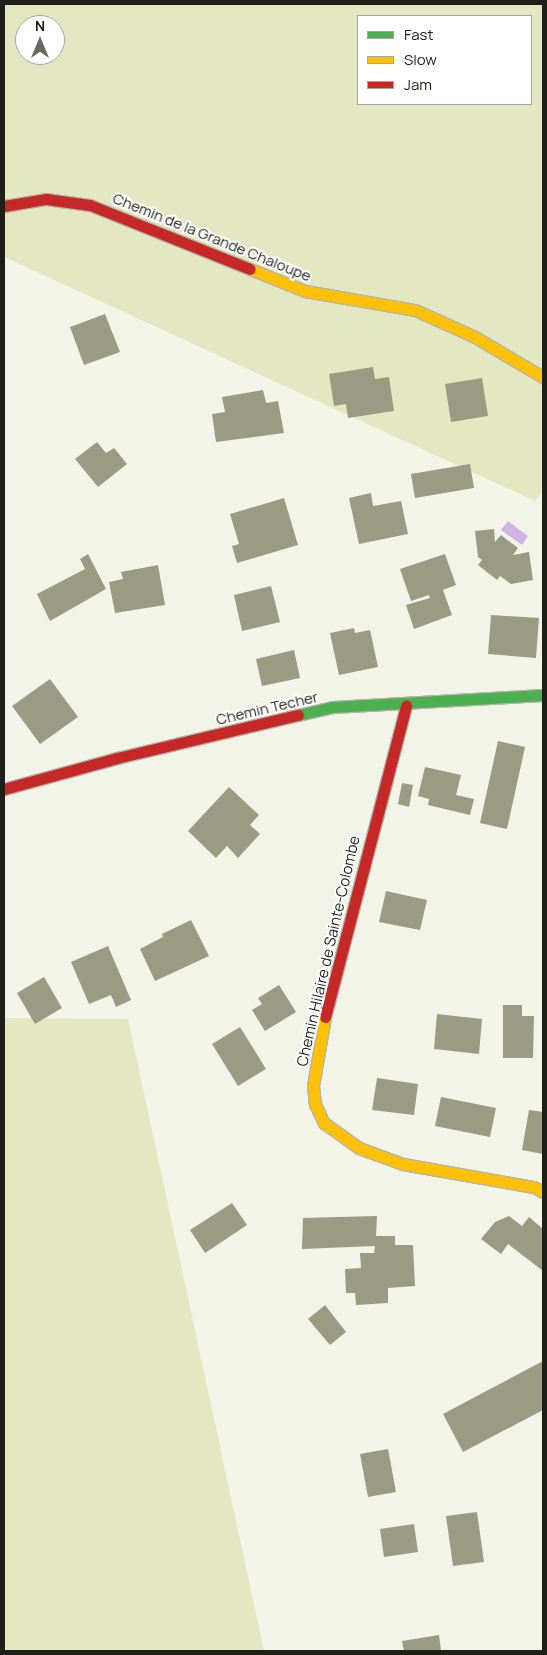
<!DOCTYPE html>
<html>
<head>
<meta charset="utf-8">
<style>
	body { margin:0 }
	#map { position:relative; width:547px; height:1655px; overflow:hidden; background:#f2f4e7; font-family:Manrope,sans-serif }
	div>[style] { position:absolute }
	.green>* { inset:0; background:#e3e8c2 }
	.water>* { inset:0; background:#cfb3e5 }
	.building>* { inset:0; background:#999c82 }
	.roads { filter:drop-shadow(1px 0 #b3b5aa) drop-shadow(-1px 0 #b3b5aa) drop-shadow(0 1px #b3b5aa) drop-shadow(0 -1px #b3b5aa) }
	.fast>* { height:11px; margin:-5.5px; padding:0 5.5px; transform-origin:5.5px; border-radius:5.5px; background:#4caf50 }
	.slow>* { height:11px; margin:-5.5px; padding:0 5.5px; transform-origin:5.5px; border-radius:5.5px; background:#ffc107 }
	.jam>* { height:11px; margin:-5.5px; padding:0 5.5px; transform-origin:5.5px; border-radius:5.5px; background:#c62828 }
	span { translate:-50% -50%; white-space:nowrap; text-align:center; line-height:1.15; -webkit-text-stroke:4px #fff; paint-order:stroke }
	.street-label { font-size:15px; color:#1e1f17 }
	.frame { position:absolute; inset:0; border:5px solid #1e1f17; pointer-events:none }
	.legend { position:absolute; left:357px; top:15px; width:175px; height:90px; box-sizing:border-box; background:#fff; border:1px solid #a5a5a2; margin:0; padding:6px 9px; list-style:none; font-size:15px; color:#1e1f17 }
	.legend li { display:flex; align-items:center; gap:10px; height:25px }
	.legend b { width:25px; border:1px solid #a5a5a2 }
	.north { position:absolute; left:15px; top:15px; width:50px; height:50px; box-sizing:border-box; background:#fff; border:1px solid #a5a5a2; border-radius:50%; rotate:0deg; font-size:14px; font-weight:700; line-height:20px; text-align:center; color:#1e1f17 }
	.north::after { content:''; display:block; margin:auto; width:18px; height:22px; background:#686a60; clip-path:polygon(50% 0,100% 100%,50% 72%,0 100%) }
</style>
</head>
<body>
<div id="map">
	<div class="green">
		<div style="clip-path:polygon(evenodd,4px 4px,543px 4px,543px 491px,535px 501px,4px 257px,4px 4px,358px 16px,531px 16px,531px 104px,358px 104px,358px 16px,4px 4px,25px 25px,55px 25px,55px 55px,25px 55px,25px 25px)"></div>
		<div style="clip-path:polygon(4px 1018px,128px 1019px,264px 1651px,4px 1651px)"></div>
	</div>
	<div class="water">
		<div style="clip-path:polygon(508px 521px,528px 536px,522px 545px,501px 530px)"></div>
	</div>
	<div class="building">
		<div style="clip-path:polygon(105px 314px,120px 352px,84px 365px,70px 327px)"></div>
		<div style="clip-path:polygon(373px 367px,375px 379px,389px 377px,394px 411px,348px 418px,346px 404px,334px 406px,329px 374px)"></div>
		<div style="clip-path:polygon(482px 378px,488px 416px,451px 422px,445px 384px)"></div>
		<div style="clip-path:polygon(263px 390px,266px 403px,278px 401px,284px 433px,216px 442px,212px 414px,225px 412px,222px 397px)"></div>
		<div style="clip-path:polygon(97px 442px,106px 453px,114px 448px,127px 464px,98px 487px,75px 459px)"></div>
		<div style="clip-path:polygon(470px 464px,474px 488px,415px 498px,411px 474px)"></div>
		<div style="clip-path:polygon(371px 493px,373px 506px,401px 501px,408px 534px,359px 544px,349px 498px)"></div>
		<div style="clip-path:polygon(284px 498px,298px 545px,237px 563px,232px 546px,239px 544px,230px 514px)"></div>
		<div style="clip-path:polygon(494px 529px,495px 542px,501px 535px,518px 548px,513px 555px,529px 552px,533px 580px,511px 584px,500px 576px,497px 580px,478px 565px,482px 560px,478px 557px,475px 531px)"></div>
		<div style="clip-path:polygon(88px 554px,106px 589px,50px 621px,37px 594px,85px 569px,80px 559px)"></div>
		<div style="clip-path:polygon(445px 554px,456px 585px,443px 590px,452px 615px,414px 629px,406px 605px,430px 598px,429px 595px,411px 601px,400px 569px)"></div>
		<div style="clip-path:polygon(158px 565px,165px 605px,115px 613px,109px 582px,123px 579px,121px 572px)"></div>
		<div style="clip-path:polygon(271px 586px,280px 622px,242px 631px,234px 595px)"></div>
		<div style="clip-path:polygon(491px 615px,539px 618px,536px 658px,488px 654px)"></div>
		<div style="clip-path:polygon(354px 628px,355px 633px,370px 630px,378px 667px,339px 675px,330px 633px)"></div>
		<div style="clip-path:polygon(294px 650px,300px 678px,262px 686px,256px 659px)"></div>
		<div style="clip-path:polygon(50px 679px,78px 717px,40px 744px,12px 706px)"></div>
		<div style="clip-path:polygon(498px 741px,525px 747px,507px 829px,480px 823px)"></div>
		<div style="clip-path:polygon(425px 767px,461px 775px,456px 795px,474px 799px,470px 815px,428px 805px,429px 799px,418px 796px)"></div>
		<div style="clip-path:polygon(402px 783px,413px 785px,409px 807px,398px 804px)"></div>
		<div style="clip-path:polygon(229px 787px,259px 815px,250px 825px,260px 834px,238px 858px,227px 846px,216px 858px,188px 831px)"></div>
		<div style="clip-path:polygon(386px 891px,427px 900px,420px 930px,379px 922px)"></div>
		<div style="clip-path:polygon(191px 920px,209px 956px,155px 981px,140px 949px,163px 937px,162px 934px)"></div>
		<div style="clip-path:polygon(108px 946px,131px 1000px,116px 1007px,111px 995px,89px 1004px,71px 962px)"></div>
		<div style="clip-path:polygon(44px 977px,62px 1008px,35px 1024px,17px 993px)"></div>
		<div style="clip-path:polygon(279px 985px,296px 1012px,265px 1031px,252px 1010px,262px 1004px,258px 998px)"></div>
		<div style="clip-path:polygon(503px 1005px,522px 1005px,522px 1016px,534px 1016px,533px 1058px,503px 1058px)"></div>
		<div style="clip-path:polygon(437px 1014px,482px 1019px,479px 1054px,434px 1049px)"></div>
		<div style="clip-path:polygon(240px 1027px,266px 1069px,238px 1086px,212px 1044px)"></div>
		<div style="clip-path:polygon(377px 1078px,418px 1084px,414px 1115px,372px 1110px)"></div>
		<div style="clip-path:polygon(441px 1097px,496px 1108px,490px 1137px,435px 1126px)"></div>
		<div style="clip-path:polygon(529px 1110px,543px 1112px,543px 1154px,522px 1150px)"></div>
		<div style="clip-path:polygon(232px 1203px,247px 1225px,205px 1253px,190px 1230px)"></div>
		<div style="clip-path:polygon(377px 1216px,376px 1236px,395px 1236px,395px 1245px,413px 1245px,415px 1286px,388px 1288px,388px 1303px,356px 1305px,355px 1293px,346px 1293px,345px 1269px,361px 1268px,360px 1253px,374px 1253px,375px 1246px,302px 1249px,303px 1218px)"></div>
		<div style="clip-path:polygon(509px 1216px,522px 1226px,529px 1217px,543px 1229px,543px 1271px,508px 1244px,501px 1254px,481px 1239px,495px 1222px)"></div>
		<div style="clip-path:polygon(325px 1305px,346px 1332px,330px 1345px,308px 1319px)"></div>
		<div style="clip-path:polygon(543px 1361px,543px 1410px,463px 1452px,443px 1414px)"></div>
		<div style="clip-path:polygon(388px 1449px,396px 1492px,368px 1497px,360px 1454px)"></div>
		<div style="clip-path:polygon(477px 1512px,484px 1562px,453px 1566px,446px 1516px)"></div>
		<div style="clip-path:polygon(414px 1524px,418px 1552px,384px 1557px,380px 1529px)"></div>
		<div style="clip-path:polygon(439px 1635px,441px 1651px,404px 1651px,402px 1641px)"></div>
	</div>
	<div class="roads">
		<div class="fast">
			<div style="left:298px;top:715px;width:36px;rotate:-13deg"></div>
			<div style="left:333px;top:707px;width:210px;rotate:-3.3deg"></div>
		</div>
		<div class="slow">
			<div style="left:250px;top:269px;width:59px;rotate:21.8deg"></div>
			<div style="left:305px;top:291px;width:112px;rotate:9.8deg"></div>
			<div style="left:415px;top:310px;width:66px;rotate:24.2deg"></div>
			<div style="left:475px;top:337px;width:79px;rotate:30.5deg"></div>
			<div style="left:325px;top:1017px;width:70px;rotate:99.9deg"></div>
			<div style="left:313px;top:1086px;width:18px;rotate:84deg"></div>
			<div style="left:315px;top:1104px;width:21px;rotate:65deg"></div>
			<div style="left:324px;top:1123px;width:43px;rotate:35.5deg"></div>
			<div style="left:359px;top:1148px;width:47px;rotate:20deg"></div>
			<div style="left:403px;top:1164px;width:133px;rotate:10deg"></div>
			<div style="left:534px;top:1187px;width:10px;rotate:29deg"></div>
		</div>
		<div class="jam">
			<div style="left:4px;top:206px;width:43px;rotate:-9.5deg"></div>
			<div style="left:46px;top:199px;width:44px;rotate:7.8deg"></div>
			<div style="left:90px;top:205px;width:172px;rotate:21.8deg"></div>
			<div style="left:4px;top:789px;width:117px;rotate:-15.3deg"></div>
			<div style="left:117px;top:758px;width:186px;rotate:-13.4deg"></div>
			<div style="left:325px;top:1017px;width:322px;rotate:-75.4deg"></div>
		</div>
	</div>
	<div class="street-label">
		<span style="left:212px;top:237px;rotate:22deg">Chemin de la Grande Chaloupe</span>
		<span style="left:267px;top:708px;rotate:-13deg">Chemin Techer</span>
		<span style="left:328px;top:951px;rotate:-77deg">Chemin Hilaire de Sainte-Colombe</span>
	</div>
	<div class="frame"></div>
	<ul class="legend">
	<li><b style="height:6px;background:#4caf50"></b>Fast</li>
	<li><b style="height:6px;background:#ffc107"></b>Slow</li>
	<li><b style="height:6px;background:#c62828"></b>Jam</li>
	</ul>
	<div class="north">N</div>
</div>
</body>
</html>
